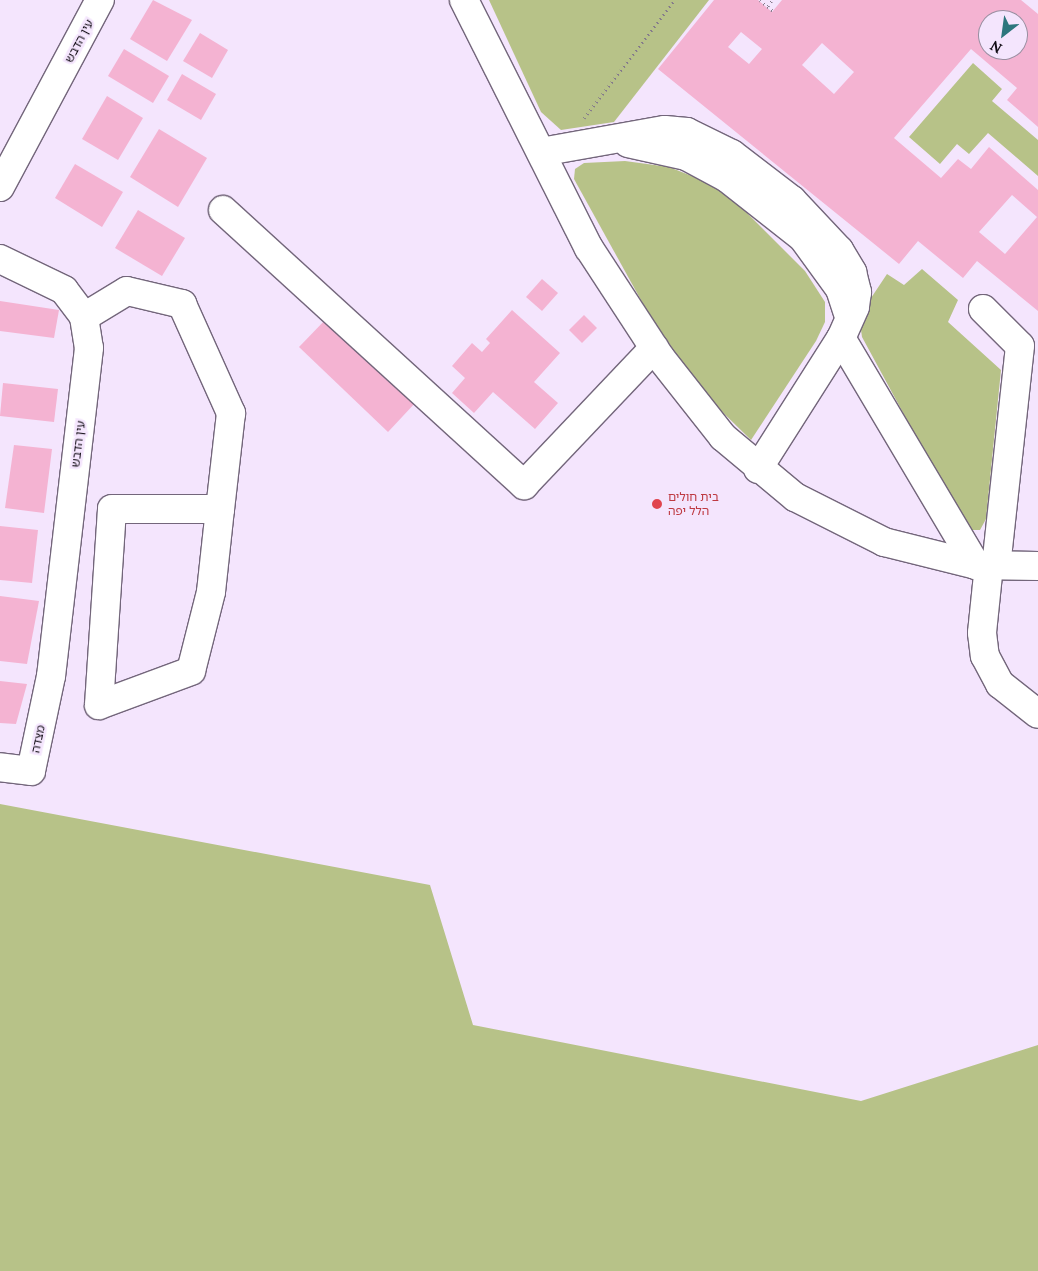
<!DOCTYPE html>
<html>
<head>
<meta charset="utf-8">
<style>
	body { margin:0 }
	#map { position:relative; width:1038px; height:1271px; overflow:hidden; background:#f4e5fd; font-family:Lora,"Noto Sans Hebrew",serif }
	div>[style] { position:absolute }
	.green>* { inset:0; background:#b7c288 }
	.building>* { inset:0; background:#f4b3d2 }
	.path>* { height:3px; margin-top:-1.5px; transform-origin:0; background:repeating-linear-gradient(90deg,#857b8b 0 1px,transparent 0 5px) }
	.roads { filter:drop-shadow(1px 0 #73667b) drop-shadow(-1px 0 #73667b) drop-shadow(0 1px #73667b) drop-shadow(0 -1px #73667b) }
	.minor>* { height:28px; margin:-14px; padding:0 14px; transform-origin:14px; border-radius:14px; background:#fff }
	.dots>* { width:14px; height:14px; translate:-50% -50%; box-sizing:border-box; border:2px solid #f4e5fd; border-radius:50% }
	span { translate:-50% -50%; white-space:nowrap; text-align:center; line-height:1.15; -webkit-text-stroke:5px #f4e5fd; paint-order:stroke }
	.street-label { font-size:12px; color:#110c14 }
	.health-label { font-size:12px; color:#be3a42 }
	.left { translate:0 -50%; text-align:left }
	.north { position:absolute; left:978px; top:10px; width:50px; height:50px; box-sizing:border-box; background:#f4e5fd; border:1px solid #998ea0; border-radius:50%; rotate:210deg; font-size:14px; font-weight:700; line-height:20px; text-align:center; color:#110c14 }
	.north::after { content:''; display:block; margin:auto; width:18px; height:22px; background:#2d767d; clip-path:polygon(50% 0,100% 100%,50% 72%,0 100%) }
</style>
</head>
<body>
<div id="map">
	<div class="green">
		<div style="clip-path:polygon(489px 0,709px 0,614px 122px,561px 130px,541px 112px)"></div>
		<div style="clip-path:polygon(973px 63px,1002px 89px,992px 101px,1038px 140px,1038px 176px,988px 133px,969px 154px,957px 144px,940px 164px,909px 137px)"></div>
		<div style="clip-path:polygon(625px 161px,669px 167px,707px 182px,740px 206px,805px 271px,825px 302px,825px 322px,816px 341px,751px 440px,703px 393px,647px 311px,574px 179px,575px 169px,584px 163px)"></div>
		<div style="clip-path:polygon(922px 269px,958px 300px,948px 322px,1001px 370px,986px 519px,980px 530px,969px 530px,960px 518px,862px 337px,860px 323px,867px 304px,887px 274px,904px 285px)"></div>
		<div style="clip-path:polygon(0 804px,430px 885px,473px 1025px,861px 1101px,1038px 1045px,1038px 1271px,0 1271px)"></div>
	</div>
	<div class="building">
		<div style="clip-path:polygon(153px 0,192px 20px,167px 61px,130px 39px)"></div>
		<div style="clip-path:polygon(evenodd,714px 0,758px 0,772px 12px,782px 0,1021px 0,1038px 14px,1038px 127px,1007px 100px,1017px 88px,971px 49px,894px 138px,941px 178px,958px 159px,971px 169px,989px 147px,1038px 190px,1038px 311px,977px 261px,963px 278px,918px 241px,899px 264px,658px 69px,714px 0,988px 20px,1018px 20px,1018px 50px,988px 50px,988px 20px,714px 0,741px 32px,762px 49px,749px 64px,728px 47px,741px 32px,714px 0,822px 43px,854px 72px,834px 94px,802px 65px,822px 43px,714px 0,1012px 195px,1037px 217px,1005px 254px,979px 232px,1012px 195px)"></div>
		<div style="clip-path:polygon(200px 33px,228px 50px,212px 78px,183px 61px)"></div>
		<div style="clip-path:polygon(124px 49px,169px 76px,153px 103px,108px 76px)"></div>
		<div style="clip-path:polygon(182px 74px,216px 94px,201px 120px,167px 100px)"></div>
		<div style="clip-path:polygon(107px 96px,143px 118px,118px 160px,82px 139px)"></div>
		<div style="clip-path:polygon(159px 129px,207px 158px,178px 207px,130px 177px)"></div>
		<div style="clip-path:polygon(75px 164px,123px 192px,102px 227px,55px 198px)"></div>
		<div style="clip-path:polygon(138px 210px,185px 238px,162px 276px,115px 248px)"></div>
		<div style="clip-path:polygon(542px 279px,558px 293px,542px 311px,526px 297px)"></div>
		<div style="clip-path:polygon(0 301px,59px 310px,54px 338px,0 331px)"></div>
		<div style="clip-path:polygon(512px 310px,560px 353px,534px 382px,558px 403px,535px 429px,493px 392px,474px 413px,452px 393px,465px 378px,452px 366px,472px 343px,482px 352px,490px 343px,486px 339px)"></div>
		<div style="clip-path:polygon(584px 315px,597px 328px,582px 343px,569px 330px)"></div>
		<div style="clip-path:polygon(328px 317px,417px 401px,388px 432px,299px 347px)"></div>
		<div style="clip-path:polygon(3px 383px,58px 389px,54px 422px,0 416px)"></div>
		<div style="clip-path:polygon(14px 445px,52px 449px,44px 513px,5px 508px)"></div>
		<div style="clip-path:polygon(0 526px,38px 530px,32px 583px,0 580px)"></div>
		<div style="clip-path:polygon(0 596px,39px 601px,27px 664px,0 661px)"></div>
		<div style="clip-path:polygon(0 681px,27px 684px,16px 724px,0 723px)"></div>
	</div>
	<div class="path">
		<div style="left:760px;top:0;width:17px;rotate:40deg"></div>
		<div style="left:768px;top:6px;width:7px;rotate:-56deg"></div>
		<div style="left:584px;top:118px;width:149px;rotate:-52.4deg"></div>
	</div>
	<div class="roads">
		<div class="minor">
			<div style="left:464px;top:0;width:278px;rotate:63.3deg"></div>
			<div style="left:589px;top:248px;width:130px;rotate:56.9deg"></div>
			<div style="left:660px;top:357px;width:102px;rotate:51.8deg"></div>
			<div style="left:723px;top:437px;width:94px;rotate:39.8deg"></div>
			<div style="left:795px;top:497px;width:100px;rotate:26.8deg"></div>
			<div style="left:884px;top:542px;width:95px;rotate:14deg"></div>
			<div style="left:976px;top:565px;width:62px;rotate:0.9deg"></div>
			<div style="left:628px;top:143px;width:59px;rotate:12.6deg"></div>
			<div style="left:686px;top:156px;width:47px;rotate:28.2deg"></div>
			<div style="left:727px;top:178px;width:97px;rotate:38.3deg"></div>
			<div style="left:803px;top:238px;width:63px;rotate:54deg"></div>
			<div style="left:840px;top:289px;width:25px;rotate:72deg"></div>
			<div style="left:541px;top:152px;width:126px;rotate:-10.1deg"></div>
			<div style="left:665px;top:130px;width:22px;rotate:5deg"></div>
			<div style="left:687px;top:132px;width:50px;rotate:26.1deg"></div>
			<div style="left:732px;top:154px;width:76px;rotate:37.5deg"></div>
			<div style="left:792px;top:200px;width:69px;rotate:46.8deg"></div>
			<div style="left:839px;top:250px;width:26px;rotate:59deg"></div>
			<div style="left:852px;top:272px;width:21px;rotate:76deg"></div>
			<div style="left:857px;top:292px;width:15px;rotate:98deg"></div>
			<div style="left:855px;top:307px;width:34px;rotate:114deg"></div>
			<div style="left:841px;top:338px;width:155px;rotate:122.4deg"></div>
			<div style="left:0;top:187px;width:212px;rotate:-61.9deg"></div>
			<div style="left:223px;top:210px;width:408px;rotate:42.4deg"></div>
			<div style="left:524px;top:485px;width:189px;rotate:-46.5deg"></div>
			<div style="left:0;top:259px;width:71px;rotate:25.8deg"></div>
			<div style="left:64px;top:290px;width:34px;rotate:53deg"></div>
			<div style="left:84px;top:317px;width:31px;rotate:81deg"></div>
			<div style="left:89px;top:348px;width:330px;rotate:96.6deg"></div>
			<div style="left:51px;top:676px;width:97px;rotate:101.9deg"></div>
			<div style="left:31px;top:771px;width:31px;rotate:-173deg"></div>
			<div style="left:983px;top:309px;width:52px;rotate:45deg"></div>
			<div style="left:1020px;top:346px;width:221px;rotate:96.2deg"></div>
			<div style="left:84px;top:317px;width:50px;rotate:-31.2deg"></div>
			<div style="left:127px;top:291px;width:57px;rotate:13.3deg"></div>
			<div style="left:182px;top:304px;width:120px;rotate:65.8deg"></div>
			<div style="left:231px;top:413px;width:97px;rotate:96.5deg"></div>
			<div style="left:220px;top:509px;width:83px;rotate:96.2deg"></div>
			<div style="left:211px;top:592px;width:81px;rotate:104.2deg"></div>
			<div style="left:191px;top:671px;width:98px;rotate:159.7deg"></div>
			<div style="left:99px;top:705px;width:196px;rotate:-86.2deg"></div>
			<div style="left:112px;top:509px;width:108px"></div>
			<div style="left:841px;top:338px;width:264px;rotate:59.3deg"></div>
			<div style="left:989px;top:565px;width:68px;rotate:95.9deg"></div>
			<div style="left:982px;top:633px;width:23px;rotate:83deg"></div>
			<div style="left:985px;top:656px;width:32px;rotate:62deg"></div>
			<div style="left:1000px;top:684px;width:48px;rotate:38.3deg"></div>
		</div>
	</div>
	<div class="dots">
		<div style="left:657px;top:504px;background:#e0444e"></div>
	</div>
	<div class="street-label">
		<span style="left:79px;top:41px;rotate:-62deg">עין הדבש</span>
		<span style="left:78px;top:444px;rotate:-83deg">עין הדבש</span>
		<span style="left:38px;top:739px;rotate:-78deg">מצדה</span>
	</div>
	<div class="health-label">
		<span class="left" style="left:668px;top:504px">בית חולים<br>הלל יפה</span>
	</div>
	<div class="north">N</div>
</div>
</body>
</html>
